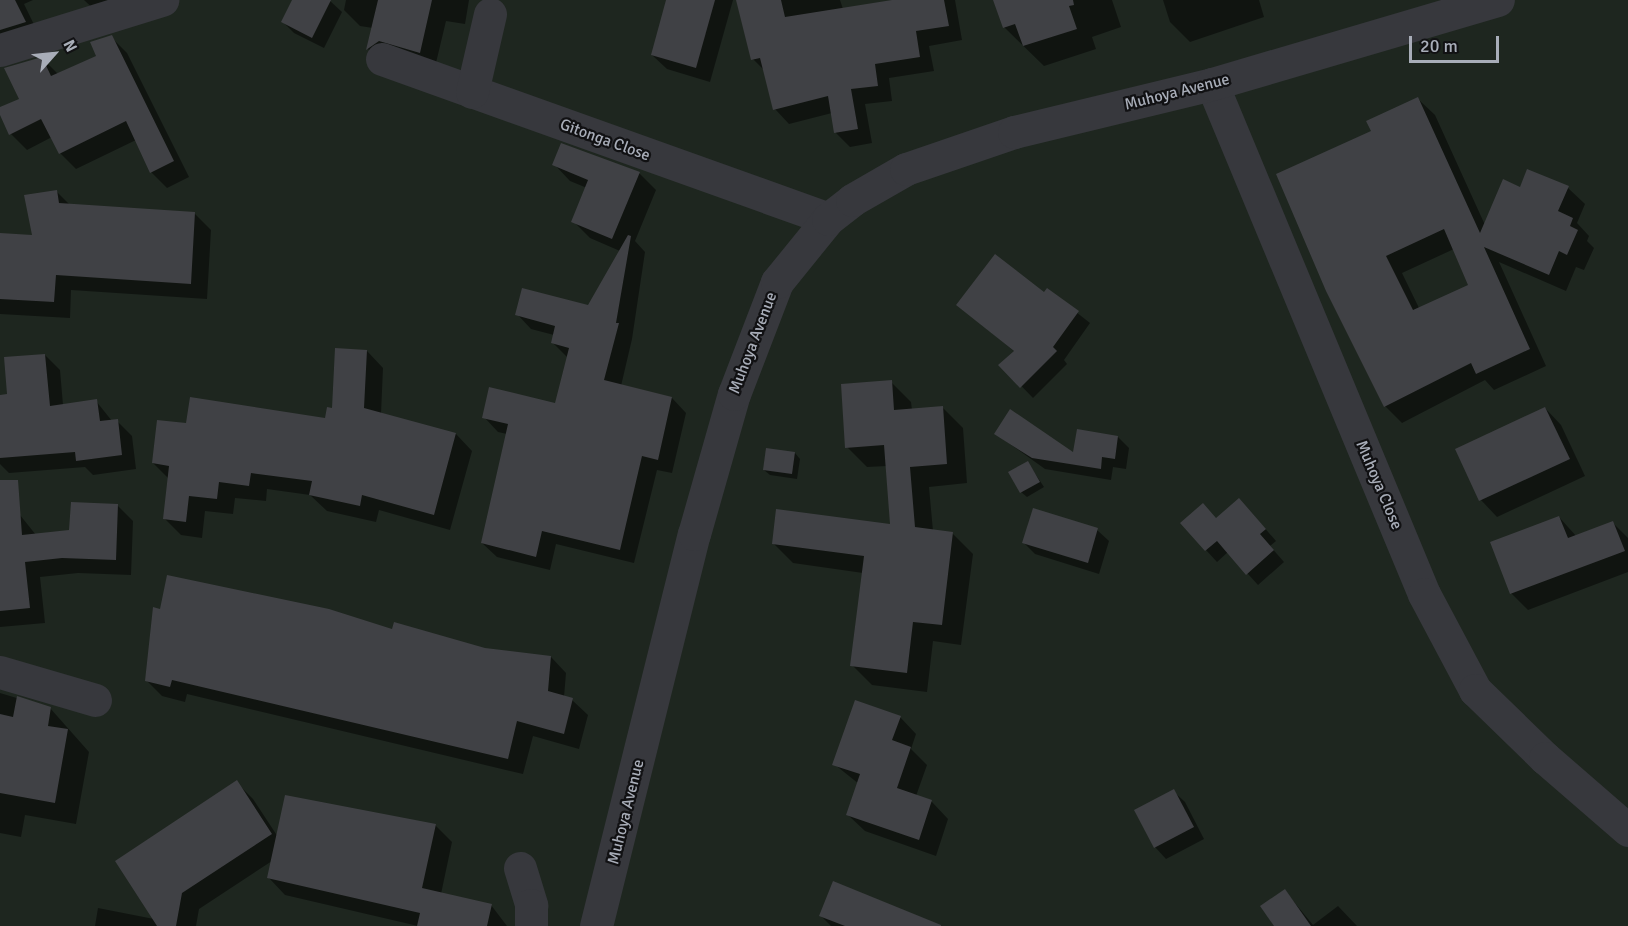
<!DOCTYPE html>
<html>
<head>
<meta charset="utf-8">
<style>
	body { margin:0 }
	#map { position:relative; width:1628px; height:926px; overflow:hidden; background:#161618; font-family:Signika,sans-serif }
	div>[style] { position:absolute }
	.green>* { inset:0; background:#1e261f }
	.shadow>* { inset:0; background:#0007 }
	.building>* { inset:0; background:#404145 }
	.minor>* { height:33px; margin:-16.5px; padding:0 16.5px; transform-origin:16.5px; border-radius:16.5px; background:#37383d }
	span { translate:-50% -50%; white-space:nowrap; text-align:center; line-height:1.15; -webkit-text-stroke:4.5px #111113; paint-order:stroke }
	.street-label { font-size:16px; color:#a8adb8 }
	.north { position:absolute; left:24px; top:24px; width:60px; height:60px; -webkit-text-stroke:4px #111113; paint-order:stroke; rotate:63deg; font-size:16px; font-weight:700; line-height:24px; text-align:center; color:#a8adb8 }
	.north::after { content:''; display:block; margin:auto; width:21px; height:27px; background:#a8adb8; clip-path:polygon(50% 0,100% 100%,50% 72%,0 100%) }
	.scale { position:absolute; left:1409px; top:36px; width:90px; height:27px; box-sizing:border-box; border:3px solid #a8adb8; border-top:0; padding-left:8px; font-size:18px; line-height:21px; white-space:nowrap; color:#a8adb8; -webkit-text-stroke:4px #111113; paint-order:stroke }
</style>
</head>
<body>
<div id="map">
	<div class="green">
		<div style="clip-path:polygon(0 0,1628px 0,1628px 926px,0 926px)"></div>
	</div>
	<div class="shadow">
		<div style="clip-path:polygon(0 0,33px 0,24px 4px,41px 39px,0 35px)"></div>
		<div style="clip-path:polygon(84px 0,128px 0,99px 14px)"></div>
		<div style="clip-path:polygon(294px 0,329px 0,342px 12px,324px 48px,294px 33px,283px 22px)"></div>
		<div style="clip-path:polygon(346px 0,469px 0,465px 24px,446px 21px,435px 67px,383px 64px,368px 49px,373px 28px,360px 26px,344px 10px)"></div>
		<div style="clip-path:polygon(668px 0,733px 0,710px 82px,667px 69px,652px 55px)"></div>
		<div style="clip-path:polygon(737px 0,840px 0,843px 9px,901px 0,955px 0,962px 40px,929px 46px,934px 71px,889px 78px,892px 101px,865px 104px,872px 143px,850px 147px,836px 133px,832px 113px,789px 124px,775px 109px,765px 71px,753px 59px)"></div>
		<div style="clip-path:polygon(995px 0,1112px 0,1121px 27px,1092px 37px,1096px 49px,1044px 66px,1004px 27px)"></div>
		<div style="clip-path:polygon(1163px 0,1259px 0,1264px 17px,1190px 42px,1170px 22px)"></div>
		<div style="clip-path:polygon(111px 37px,127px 53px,189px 177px,167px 188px,151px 172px,136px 140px,76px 169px,60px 153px,52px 137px,27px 150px,11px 134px,0 111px,21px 99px,42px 58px,58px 74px,98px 57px)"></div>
		<div style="clip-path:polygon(evenodd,1418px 99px,1435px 115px,1485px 225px,1521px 189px,1528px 171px,1568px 188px,1585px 204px,1577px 223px,1589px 236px,1587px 241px,1594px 248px,1584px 270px,1576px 267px,1566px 291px,1499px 262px,1546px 366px,1494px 390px,1485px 380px,1402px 423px,1385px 406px,1373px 132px,1418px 99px,1454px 249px,1470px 286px,1419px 308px,1402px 273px,1454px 249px)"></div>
		<div style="clip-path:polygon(554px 164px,639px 173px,656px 190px,635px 241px,645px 252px,632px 339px,621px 386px,672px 398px,686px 413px,672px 473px,657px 470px,634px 563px,556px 544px,550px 570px,497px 557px,482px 543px,507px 434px,498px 432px,484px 417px,556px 405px,568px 358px,552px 342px,554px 335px,531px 329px,517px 314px,589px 307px,620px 251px,590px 238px,573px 221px,587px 188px,570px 181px)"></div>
		<div style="clip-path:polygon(56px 191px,71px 206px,195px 214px,211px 230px,207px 299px,71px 290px,70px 318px,0 314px,0 235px,33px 236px)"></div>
		<div style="clip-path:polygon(1048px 290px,1090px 323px,1064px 360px,1067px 364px,1033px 398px,1001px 365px,1015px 352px,958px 305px,1044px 294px)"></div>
		<div style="clip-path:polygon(367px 351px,383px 368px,381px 414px,456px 434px,472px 451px,450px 530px,379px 510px,376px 522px,327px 511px,310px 495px,267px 489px,266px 501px,235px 498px,233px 514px,205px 511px,202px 538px,181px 535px,165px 519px,169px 479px,153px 463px,188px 425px,326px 420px)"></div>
		<div style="clip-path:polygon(45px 355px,60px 370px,63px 405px,96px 401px,112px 421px,117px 421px,132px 436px,136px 469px,93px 475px,85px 467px,9px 473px,0 464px,0 396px,9px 396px)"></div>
		<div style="clip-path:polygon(891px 382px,911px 402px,912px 410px,943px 408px,963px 428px,967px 483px,929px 487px,933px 531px,953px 534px,973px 554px,961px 645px,933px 641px,927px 692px,872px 685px,852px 665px,863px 573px,793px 563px,773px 543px,892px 526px,887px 466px,867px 467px,847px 447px)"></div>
		<div style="clip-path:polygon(1545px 408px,1561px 425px,1585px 476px,1497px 517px,1481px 500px)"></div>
		<div style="clip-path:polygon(996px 434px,1074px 454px,1118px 437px,1129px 448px,1126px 469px,1113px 467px,1111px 480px,1045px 469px)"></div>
		<div style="clip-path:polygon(795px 453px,800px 459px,797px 479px,770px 475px,764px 470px)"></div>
		<div style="clip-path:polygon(1028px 463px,1044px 487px,1027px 497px,1021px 492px)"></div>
		<div style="clip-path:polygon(117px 505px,133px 521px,131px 575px,78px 573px,40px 577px,45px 623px,0 627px,0 517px,20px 515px,36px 535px,71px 531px)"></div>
		<div style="clip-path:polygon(1250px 511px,1276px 541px,1270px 546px,1284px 562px,1258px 585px,1228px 552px,1217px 562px,1206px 550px,1217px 519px)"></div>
		<div style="clip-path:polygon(1559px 517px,1577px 537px,1613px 523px,1628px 538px,1628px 572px,1528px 610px,1511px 593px)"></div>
		<div style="clip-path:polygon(1097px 530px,1109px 541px,1099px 574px,1035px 554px,1024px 543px)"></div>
		<div style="clip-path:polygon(485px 649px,551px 657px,566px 673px,564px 697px,572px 700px,588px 715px,579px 749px,533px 736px,523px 774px,187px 694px,185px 702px,162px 696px,146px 680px)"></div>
		<div style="clip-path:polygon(0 693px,50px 708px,89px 752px,76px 824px,25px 815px,21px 837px,0 833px)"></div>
		<div style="clip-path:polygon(900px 717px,916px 734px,911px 749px,927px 765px,916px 796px,932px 802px,948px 819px,936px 856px,865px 831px,848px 815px,859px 784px,834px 764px)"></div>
		<div style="clip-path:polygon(236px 782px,253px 799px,278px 837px,435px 825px,452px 842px,441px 894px,491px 905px,507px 926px,418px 926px,285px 895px,269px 878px,272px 861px,199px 909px,196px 926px,95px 926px,98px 908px,154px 919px)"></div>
		<div style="clip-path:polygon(1173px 791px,1185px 802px,1204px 839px,1166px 859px,1155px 847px,1136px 811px)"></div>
		<div style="clip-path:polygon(1285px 891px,1313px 925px,1338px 906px,1357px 926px,1276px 926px)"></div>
		<div style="clip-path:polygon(821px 916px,922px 926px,831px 926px)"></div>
	</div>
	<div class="building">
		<div style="clip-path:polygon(0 0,15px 0,26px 22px,0 30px)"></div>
		<div style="clip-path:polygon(292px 0,331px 0,312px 38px,281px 22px)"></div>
		<div style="clip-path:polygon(378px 0,432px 0,420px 53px,379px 41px,366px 50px)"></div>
		<div style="clip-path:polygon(666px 0,715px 0,696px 68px,651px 55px)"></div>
		<div style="clip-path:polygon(736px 0,781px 0,785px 17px,892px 0,944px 0,949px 26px,916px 31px,920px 57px,875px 64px,878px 86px,851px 89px,858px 129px,834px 133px,828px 96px,773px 110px,760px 58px,751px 60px)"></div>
		<div style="clip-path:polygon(993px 0,1073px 0,1074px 5px,1069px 6px,1077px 29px,1023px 46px,1015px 24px,1003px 28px)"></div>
		<div style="clip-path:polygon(112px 35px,174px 161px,150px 173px,126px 121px,59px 154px,41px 119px,9px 135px,0 115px,0 107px,19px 99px,4px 68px,42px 57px,51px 76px,96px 56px,90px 42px)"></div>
		<div style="clip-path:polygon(evenodd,1418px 97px,1480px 233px,1503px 179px,1520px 187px,1527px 169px,1569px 186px,1558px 211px,1573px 218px,1570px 226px,1578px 230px,1567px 255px,1559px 251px,1549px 275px,1484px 247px,1530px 349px,1476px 374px,1471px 363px,1384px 407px,1326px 291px,1276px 174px,1371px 131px,1366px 121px,1418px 97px,1444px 229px,1468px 285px,1413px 310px,1386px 256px,1444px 229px)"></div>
		<div style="clip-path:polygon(561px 143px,640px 172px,612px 239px,571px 222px,588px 180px,552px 165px)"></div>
		<div style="clip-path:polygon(57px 190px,59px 203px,195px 212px,191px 284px,56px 275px,54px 302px,0 299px,0 233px,32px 235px,24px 195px)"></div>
		<div style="clip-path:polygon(628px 235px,631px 236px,616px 323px,619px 323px,604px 380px,672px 397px,658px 460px,642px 456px,620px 550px,542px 531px,536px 557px,481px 543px,508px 424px,482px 418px,489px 387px,555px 403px,569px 348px,551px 343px,555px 326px,515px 315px,522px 288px,588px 305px)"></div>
		<div style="clip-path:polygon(995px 254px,1044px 292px,1047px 288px,1079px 311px,1053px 347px,1057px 351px,1020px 388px,998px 365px,1014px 351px,956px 305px)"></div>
		<div style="clip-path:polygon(335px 348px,367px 350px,364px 408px,456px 433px,434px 515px,362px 495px,360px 506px,309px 495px,312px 481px,251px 473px,249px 486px,219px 482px,217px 499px,189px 496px,186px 522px,163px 519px,169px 466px,152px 463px,157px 420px,186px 423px,190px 397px,325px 418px,327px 407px,332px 408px)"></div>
		<div style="clip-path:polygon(45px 354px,50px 406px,97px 399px,100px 421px,118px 419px,122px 455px,76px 461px,75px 452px,0 458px,0 395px,7px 394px,4px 357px)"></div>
		<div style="clip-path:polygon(892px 380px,894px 410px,943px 406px,947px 464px,910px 467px,915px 527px,953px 532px,942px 625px,913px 622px,907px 673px,850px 666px,864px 556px,772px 544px,776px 509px,890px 524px,884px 445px,845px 448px,841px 384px)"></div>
		<div style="clip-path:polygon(1545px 407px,1570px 459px,1479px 501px,1455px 449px)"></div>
		<div style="clip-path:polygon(1010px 409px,1073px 452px,1077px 429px,1118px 436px,1115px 459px,1102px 457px,1101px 469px,1032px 458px,994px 434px)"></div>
		<div style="clip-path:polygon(766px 448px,795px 452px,792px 474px,763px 470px)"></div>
		<div style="clip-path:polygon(1028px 461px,1040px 482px,1020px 493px,1008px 472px)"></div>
		<div style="clip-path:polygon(0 480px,18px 480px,22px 535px,69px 530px,71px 502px,118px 504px,116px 560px,62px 558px,25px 562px,30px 608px,0 611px)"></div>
		<div style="clip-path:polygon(1239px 498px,1266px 529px,1260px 534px,1274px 550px,1246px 575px,1217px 541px,1205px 551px,1180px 523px,1203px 503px,1216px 518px)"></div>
		<div style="clip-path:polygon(1033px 508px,1098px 528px,1088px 563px,1022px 543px)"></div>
		<div style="clip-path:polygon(1559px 516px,1568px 538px,1613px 521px,1625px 551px,1510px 594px,1490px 542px)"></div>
		<div style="clip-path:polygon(167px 575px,329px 609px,392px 629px,394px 622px,485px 648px,551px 656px,548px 691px,573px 698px,564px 734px,517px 721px,508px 759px,172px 680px,170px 687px,145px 681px,153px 607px,160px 609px)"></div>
		<div style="clip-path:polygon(17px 696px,51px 707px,48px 726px,68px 729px,55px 803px,0 793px,0 714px,13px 717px)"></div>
		<div style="clip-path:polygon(855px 700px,901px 716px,892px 740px,911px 747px,897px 788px,932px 800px,919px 840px,846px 815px,860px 774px,832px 765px)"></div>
		<div style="clip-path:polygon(237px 780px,272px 834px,182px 893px,176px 926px,157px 926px,115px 861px)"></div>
		<div style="clip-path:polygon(1174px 789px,1194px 827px,1154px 848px,1134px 810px)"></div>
		<div style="clip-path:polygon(285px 795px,436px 824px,422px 888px,492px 904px,487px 926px,417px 926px,420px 913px,267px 878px)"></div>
		<div style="clip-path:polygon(833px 881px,941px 925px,941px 926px,845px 926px,819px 916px)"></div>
		<div style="clip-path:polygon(1285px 889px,1311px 926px,1274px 926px,1260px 906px)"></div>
	</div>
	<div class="minor">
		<div style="left:0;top:50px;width:170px;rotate:-17.2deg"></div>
		<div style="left:382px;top:59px;width:474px;rotate:19.7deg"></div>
		<div style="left:1212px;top:84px;width:552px;rotate:67.43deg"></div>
		<div style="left:1424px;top:594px;width:109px;rotate:62deg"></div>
		<div style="left:1475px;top:690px;width:98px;rotate:44.2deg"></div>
		<div style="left:1545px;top:758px;width:110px;rotate:40.9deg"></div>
		<div style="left:472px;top:92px;width:80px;rotate:-77deg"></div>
		<div style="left:0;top:672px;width:99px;rotate:16.4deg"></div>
		<div style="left:520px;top:868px;width:39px;rotate:73deg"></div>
		<div style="left:531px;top:905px;width:21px;rotate:90deg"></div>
		<div style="left:596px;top:926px;width:404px;rotate:-76deg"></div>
		<div style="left:694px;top:534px;width:146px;rotate:-74.1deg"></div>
		<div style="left:734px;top:394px;width:120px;rotate:-69deg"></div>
		<div style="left:777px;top:282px;width:81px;rotate:-51deg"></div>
		<div style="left:828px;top:219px;width:31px;rotate:-38deg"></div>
		<div style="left:852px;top:200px;width:62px;rotate:-29.9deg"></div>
		<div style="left:906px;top:169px;width:114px;rotate:-18.9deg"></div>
		<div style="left:1014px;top:132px;width:204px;rotate:-13.6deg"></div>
		<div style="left:1212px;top:84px;width:298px;rotate:-16.4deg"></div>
	</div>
	<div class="street-label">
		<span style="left:1177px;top:92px;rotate:-14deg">Muhoya Avenue</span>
		<span style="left:605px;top:140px;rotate:20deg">Gitonga Close</span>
		<span style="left:753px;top:343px;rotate:-69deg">Muhoya Avenue</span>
		<span style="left:1379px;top:485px;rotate:67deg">Muhoya Close</span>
		<span style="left:626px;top:812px;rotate:-76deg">Muhoya Avenue</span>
	</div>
	<div class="north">N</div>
	<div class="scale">20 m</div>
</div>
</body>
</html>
